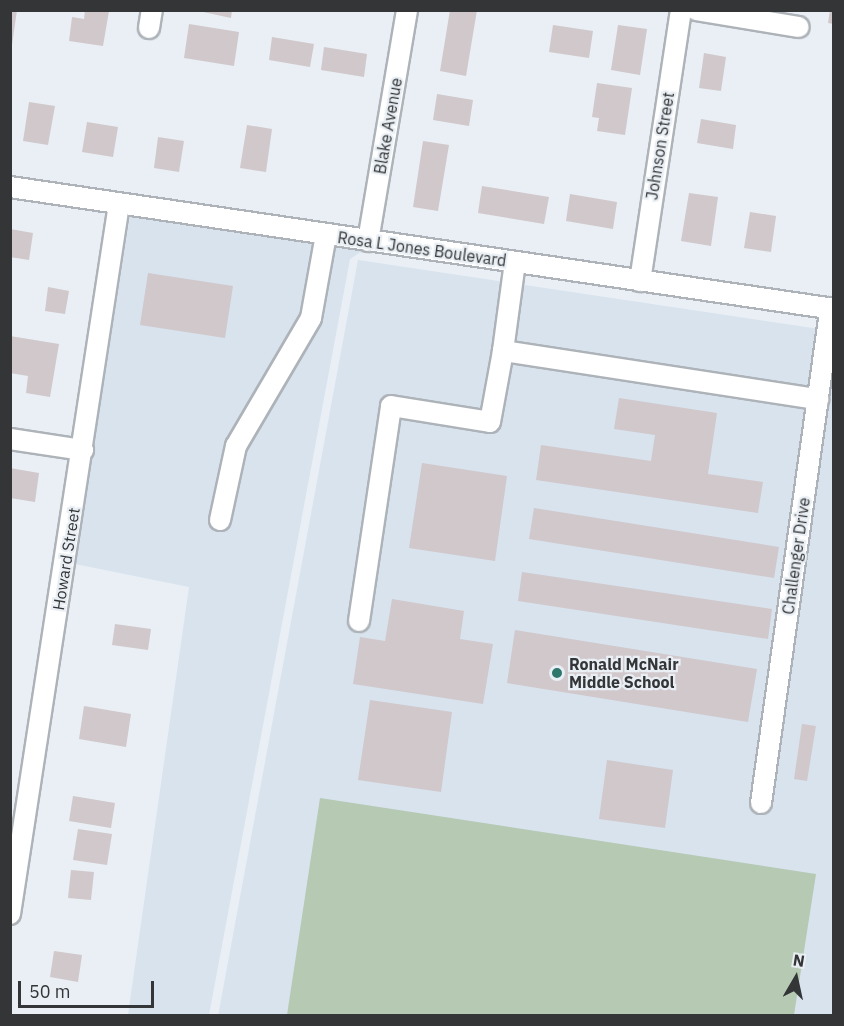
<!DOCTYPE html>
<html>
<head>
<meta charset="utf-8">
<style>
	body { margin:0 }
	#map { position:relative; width:844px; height:1026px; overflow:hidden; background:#e9eff4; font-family:"IBM Plex Sans",sans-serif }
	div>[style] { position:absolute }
	.built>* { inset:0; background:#d8e3ee }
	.green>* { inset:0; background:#b5c9b3 }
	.building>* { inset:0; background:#d0c8cb }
	.roads { filter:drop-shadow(2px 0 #adb3b8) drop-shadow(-2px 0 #adb3b8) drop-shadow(0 2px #adb3b8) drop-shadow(0 -2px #adb3b8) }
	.minor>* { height:20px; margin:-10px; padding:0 10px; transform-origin:10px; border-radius:10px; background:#fff }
	.dots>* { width:16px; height:16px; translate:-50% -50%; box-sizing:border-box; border:3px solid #e9eff4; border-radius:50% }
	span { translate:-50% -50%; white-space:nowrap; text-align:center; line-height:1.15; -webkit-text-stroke:4.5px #e9eff4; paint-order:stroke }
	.street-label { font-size:16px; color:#333537 }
	.poi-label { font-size:16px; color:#333537; font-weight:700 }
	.left { translate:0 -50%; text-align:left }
	.frame { position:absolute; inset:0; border:12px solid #333537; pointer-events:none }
	.north { position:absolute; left:766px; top:948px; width:60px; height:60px; -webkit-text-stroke:4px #e9eff4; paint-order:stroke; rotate:9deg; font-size:16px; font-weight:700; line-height:24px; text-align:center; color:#333537 }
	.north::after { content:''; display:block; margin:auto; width:21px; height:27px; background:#333537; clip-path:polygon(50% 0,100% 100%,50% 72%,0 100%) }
	.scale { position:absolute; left:18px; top:981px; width:136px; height:27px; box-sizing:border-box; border:3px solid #333537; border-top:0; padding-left:8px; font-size:18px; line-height:21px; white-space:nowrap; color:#333537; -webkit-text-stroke:4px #e9eff4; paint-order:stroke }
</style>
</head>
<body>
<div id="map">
	<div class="built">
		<div style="clip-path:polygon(130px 216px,362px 251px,350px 259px,209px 1015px,128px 1015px,189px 587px,75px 564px)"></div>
		<div style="clip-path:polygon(358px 260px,833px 331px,833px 1015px,218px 1016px)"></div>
	</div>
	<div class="green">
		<div style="clip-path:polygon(320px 798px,816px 874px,794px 1015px,287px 1015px)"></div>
	</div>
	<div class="building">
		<div style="clip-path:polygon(10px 10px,17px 10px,12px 45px,10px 45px)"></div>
		<div style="clip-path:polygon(85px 10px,109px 11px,103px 46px,69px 41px,72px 17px,84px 19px)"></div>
		<div style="clip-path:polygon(194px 10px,232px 10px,231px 18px)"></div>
		<div style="clip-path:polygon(450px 10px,477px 10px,466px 76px,440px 71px)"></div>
		<div style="clip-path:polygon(830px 10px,834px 10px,834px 24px,828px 23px)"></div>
		<div style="clip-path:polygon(189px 24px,239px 32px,234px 66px,184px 58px)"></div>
		<div style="clip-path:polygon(553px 25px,593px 31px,589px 58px,549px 52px)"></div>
		<div style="clip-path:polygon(618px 25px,647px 29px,640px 75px,611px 70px)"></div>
		<div style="clip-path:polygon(272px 37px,314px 44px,310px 67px,269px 60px)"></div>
		<div style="clip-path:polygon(324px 47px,367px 54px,364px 77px,321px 70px)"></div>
		<div style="clip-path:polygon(704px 53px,726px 57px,721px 91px,699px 88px)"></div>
		<div style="clip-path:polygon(597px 83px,632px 88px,625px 135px,597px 131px,599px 118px,592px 117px)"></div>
		<div style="clip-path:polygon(437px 94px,473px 100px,469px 126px,433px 120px)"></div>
		<div style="clip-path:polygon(29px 102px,55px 106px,48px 145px,23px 141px)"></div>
		<div style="clip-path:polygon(701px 119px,736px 125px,733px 149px,697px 143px)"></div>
		<div style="clip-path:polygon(87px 122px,118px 127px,113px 157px,82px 152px)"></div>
		<div style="clip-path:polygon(247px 125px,272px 129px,266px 172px,240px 168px)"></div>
		<div style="clip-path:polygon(158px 137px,184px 141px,179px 172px,154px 168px)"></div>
		<div style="clip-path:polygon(423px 141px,449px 145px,438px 211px,413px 207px)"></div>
		<div style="clip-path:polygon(482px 186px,549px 197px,544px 224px,478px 213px)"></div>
		<div style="clip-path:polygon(689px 193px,718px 197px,711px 246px,681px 241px)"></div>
		<div style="clip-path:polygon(570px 194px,617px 202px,613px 229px,566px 221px)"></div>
		<div style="clip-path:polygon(750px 212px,776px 216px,771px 252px,744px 248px)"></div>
		<div style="clip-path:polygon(10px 229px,33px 233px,29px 260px,10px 257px)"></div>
		<div style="clip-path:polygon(148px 273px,233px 286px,225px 338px,140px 325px)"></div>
		<div style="clip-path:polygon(48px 287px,69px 291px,65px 314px,45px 311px)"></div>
		<div style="clip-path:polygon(10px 336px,59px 344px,50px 397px,26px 393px,28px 376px,10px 373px)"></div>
		<div style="clip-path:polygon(619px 398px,717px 413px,708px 474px,763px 482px,758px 513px,536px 480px,541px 445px,651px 461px,655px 435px,614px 429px)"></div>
		<div style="clip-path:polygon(422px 463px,507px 476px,495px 561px,409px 548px)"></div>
		<div style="clip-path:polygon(10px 468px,39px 473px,35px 502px,10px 498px)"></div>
		<div style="clip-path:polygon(534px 508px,779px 547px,774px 578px,529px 539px)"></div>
		<div style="clip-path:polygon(522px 572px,772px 609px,768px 639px,518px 601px)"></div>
		<div style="clip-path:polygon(392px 599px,464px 611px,460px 639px,493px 644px,483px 704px,353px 684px,360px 637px,385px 641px)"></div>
		<div style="clip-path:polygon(115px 624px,151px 629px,148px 650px,112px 645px)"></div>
		<div style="clip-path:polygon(515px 630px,757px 669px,748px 722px,507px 683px)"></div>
		<div style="clip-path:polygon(370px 700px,452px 712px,441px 792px,358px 780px)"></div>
		<div style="clip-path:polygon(84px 706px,131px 714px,126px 747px,79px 739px)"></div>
		<div style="clip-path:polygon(802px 724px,816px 726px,807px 781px,794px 779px)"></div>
		<div style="clip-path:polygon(607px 760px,673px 770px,665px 828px,599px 819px)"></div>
		<div style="clip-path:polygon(73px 796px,115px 803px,111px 828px,69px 821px)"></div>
		<div style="clip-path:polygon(78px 829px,112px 834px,107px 865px,73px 860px)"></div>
		<div style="clip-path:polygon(71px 870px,94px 872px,91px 900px,68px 898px)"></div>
		<div style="clip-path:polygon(54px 951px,82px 955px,78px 982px,50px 977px)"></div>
	</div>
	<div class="roads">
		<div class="minor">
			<div style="left:696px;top:10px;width:104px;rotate:9.4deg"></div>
			<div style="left:149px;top:28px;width:18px;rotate:-81deg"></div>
			<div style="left:10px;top:187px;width:833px;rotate:8.42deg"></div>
			<div style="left:368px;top:241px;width:234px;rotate:-80.4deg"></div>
			<div style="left:515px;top:262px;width:90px;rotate:97.7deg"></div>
			<div style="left:503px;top:351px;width:319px;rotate:8.7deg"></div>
			<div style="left:640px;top:281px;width:274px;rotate:-81.4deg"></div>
			<div style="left:10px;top:439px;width:74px;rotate:8.6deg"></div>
			<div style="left:220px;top:520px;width:76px;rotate:-77.8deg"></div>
			<div style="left:236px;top:446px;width:148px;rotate:-59.6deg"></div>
			<div style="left:311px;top:318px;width:84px;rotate:-79.8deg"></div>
			<div style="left:359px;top:621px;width:217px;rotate:-81.5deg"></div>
			<div style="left:391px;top:406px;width:100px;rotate:9.2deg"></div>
			<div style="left:490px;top:422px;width:72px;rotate:-79.6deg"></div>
			<div style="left:761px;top:803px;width:500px;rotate:-82deg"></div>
			<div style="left:10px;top:914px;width:718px;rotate:-81.27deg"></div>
		</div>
	</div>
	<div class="dots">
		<div style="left:557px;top:673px;background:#2f766c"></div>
	</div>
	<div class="street-label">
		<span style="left:388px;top:126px;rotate:-80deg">Blake Avenue</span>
		<span style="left:660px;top:146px;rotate:-81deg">Johnson Street</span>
		<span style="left:422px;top:249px;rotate:8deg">Rosa L Jones Boulevard</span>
		<span style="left:796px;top:556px;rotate:-82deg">Challenger Drive</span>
		<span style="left:66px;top:559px;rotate:-81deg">Howard Street</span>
	</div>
	<div class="poi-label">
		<span class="left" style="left:569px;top:673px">Ronald McNair<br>Middle School</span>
	</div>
	<div class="frame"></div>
	<div class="north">N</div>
	<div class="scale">50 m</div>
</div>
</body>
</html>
